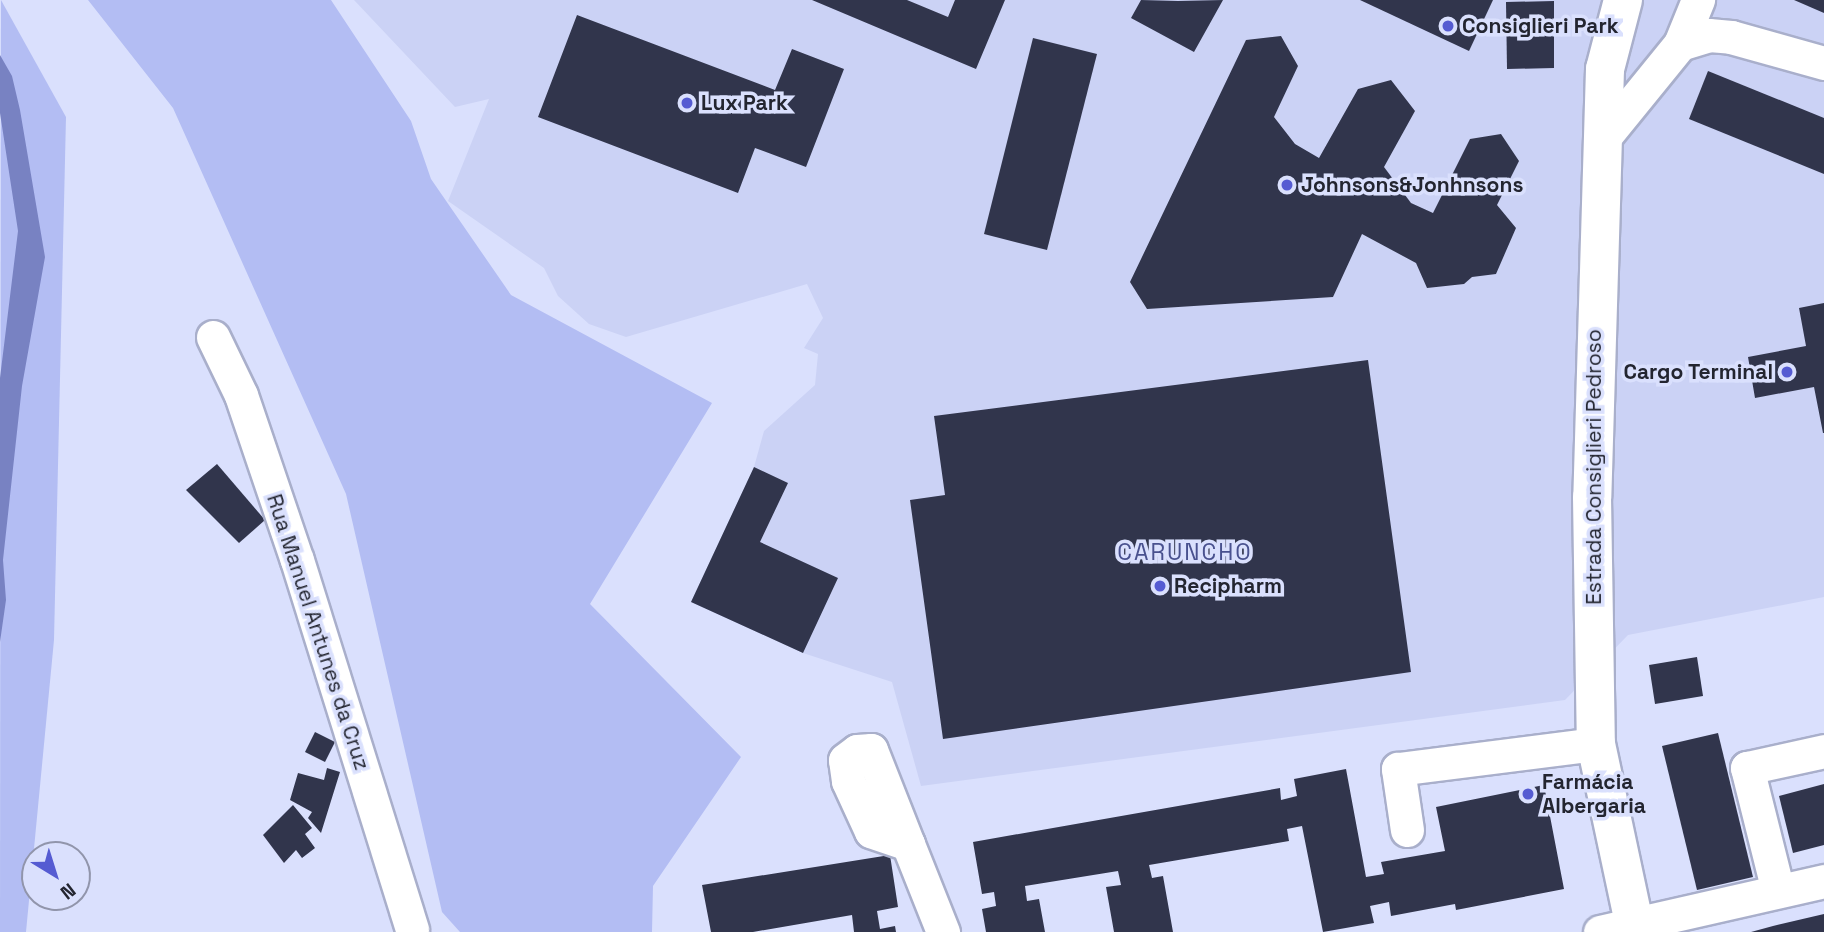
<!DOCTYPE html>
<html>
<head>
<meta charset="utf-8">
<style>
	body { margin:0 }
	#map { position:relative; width:1824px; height:932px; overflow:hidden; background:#dae0fd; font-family:"Space Grotesk",sans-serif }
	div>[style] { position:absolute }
	.built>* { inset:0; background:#cbd2f5 }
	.green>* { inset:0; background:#b3bdf3 }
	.water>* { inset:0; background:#7882c2 }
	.building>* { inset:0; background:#31354c }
	.roads { filter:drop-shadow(2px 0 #a9afcb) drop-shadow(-2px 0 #a9afcb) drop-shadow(0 2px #a9afcb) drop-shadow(0 -2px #a9afcb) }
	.minor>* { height:33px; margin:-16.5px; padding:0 16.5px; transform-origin:16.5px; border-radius:16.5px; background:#fff }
	.major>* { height:38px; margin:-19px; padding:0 19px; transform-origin:19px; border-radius:19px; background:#fff }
	.dots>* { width:19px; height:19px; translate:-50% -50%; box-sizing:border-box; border:4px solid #dae0fd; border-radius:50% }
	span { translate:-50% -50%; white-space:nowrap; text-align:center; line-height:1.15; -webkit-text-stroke:7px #dae0fd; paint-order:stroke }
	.poi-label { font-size:21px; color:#232530; font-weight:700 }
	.left { translate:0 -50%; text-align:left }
	.right { translate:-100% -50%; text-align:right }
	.street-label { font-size:21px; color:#232530 }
	.neighbourhood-label { font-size:23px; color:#49518f; letter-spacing:2px }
	.north { position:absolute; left:21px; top:841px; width:70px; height:70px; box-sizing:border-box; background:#dae0fd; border:2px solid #9195ab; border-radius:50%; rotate:142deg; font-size:19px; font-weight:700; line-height:28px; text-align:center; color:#232530 }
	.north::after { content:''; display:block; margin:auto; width:24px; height:32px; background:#555bd2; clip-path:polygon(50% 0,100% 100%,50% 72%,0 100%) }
</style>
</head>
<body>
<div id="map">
	<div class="built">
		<div style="clip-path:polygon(354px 0,1824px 0,1824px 597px,1628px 635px,1565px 700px,921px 786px,892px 682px,803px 653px,691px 602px,754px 467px,764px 431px,815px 385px,818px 354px,804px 348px,823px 318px,807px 284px,626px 337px,589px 324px,558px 296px,544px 268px,448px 201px,489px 99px,455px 107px)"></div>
	</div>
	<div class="green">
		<div style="clip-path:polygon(1px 0,66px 117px,54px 640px,26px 932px,0 932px)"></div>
		<div style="clip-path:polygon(88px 0,331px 0,411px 121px,431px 179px,511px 295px,712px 403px,590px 604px,741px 757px,653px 886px,652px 932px,460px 932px,442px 912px,346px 494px,173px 108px)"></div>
	</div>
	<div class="water">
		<div style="clip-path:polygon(0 55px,12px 76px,20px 110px,45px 257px,22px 386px,3px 560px,6px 600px,0 642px,0 378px,18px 231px,0 113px)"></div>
	</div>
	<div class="building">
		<div style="clip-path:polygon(812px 0,907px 0,948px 17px,955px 0,1005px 0,976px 69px)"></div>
		<div style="clip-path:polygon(1141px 0,1178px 1px,1223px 0,1194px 52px,1131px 18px)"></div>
		<div style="clip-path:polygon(1360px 0,1493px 0,1469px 51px)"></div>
		<div style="clip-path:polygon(1794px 0,1824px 0,1824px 13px)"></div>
		<div style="clip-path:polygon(1554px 1px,1554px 68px,1507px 69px,1506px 2px)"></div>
		<div style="clip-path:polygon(577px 15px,775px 90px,792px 49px,844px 69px,806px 167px,755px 148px,738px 193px,538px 117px)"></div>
		<div style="clip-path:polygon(1281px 36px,1298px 66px,1274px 117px,1295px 144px,1319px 158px,1358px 89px,1391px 80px,1415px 111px,1384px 167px,1411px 203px,1433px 213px,1470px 139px,1501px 134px,1519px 161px,1497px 205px,1516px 228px,1496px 274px,1472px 277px,1464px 284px,1427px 288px,1416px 263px,1362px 234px,1333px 297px,1147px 309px,1130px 282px,1246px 40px)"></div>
		<div style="clip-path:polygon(1033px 38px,1097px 54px,1047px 250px,984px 234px)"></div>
		<div style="clip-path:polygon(1708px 71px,1824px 118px,1824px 174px,1689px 119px)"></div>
		<div style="clip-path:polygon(1824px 303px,1824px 433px,1823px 433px,1814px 387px,1755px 398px,1748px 357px,1806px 346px,1799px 308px)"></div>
		<div style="clip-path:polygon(1368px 360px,1411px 672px,943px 739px,910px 500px,945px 495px,934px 416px)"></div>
		<div style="clip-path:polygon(217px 464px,265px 520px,239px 543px,186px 490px)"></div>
		<div style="clip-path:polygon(754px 467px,788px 483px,760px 542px,838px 578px,803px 653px,691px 602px)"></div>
		<div style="clip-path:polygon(1697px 657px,1703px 696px,1655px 704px,1649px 665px)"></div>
		<div style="clip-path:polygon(315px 732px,335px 742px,325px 762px,305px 752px)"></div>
		<div style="clip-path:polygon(1718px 733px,1753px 877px,1697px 890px,1662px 746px)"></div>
		<div style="clip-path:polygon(327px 768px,340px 772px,321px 833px,308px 818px,312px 812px,290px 800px,298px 773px,324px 780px)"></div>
		<div style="clip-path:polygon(1346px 769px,1366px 877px,1384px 874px,1381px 862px,1445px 851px,1436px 807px,1544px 785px,1564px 889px,1456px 910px,1455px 904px,1391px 916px,1389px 902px,1370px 906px,1374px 923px,1323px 932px,1302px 826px,1287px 829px,1289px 841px,1149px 865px,1152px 878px,1163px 876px,1173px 932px,1114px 932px,1106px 887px,1121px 885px,1118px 871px,1025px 886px,1027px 901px,1039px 899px,1045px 932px,986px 932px,982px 909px,996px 906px,994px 892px,982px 894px,973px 842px,1280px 788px,1281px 800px,1297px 796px,1294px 779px)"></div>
		<div style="clip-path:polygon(1824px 784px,1824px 845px,1793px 853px,1779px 796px)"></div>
		<div style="clip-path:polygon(293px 805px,312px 828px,305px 834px,315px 848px,302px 858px,296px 850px,284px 863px,263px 835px)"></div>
		<div style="clip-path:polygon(890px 855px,898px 907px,877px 911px,880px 929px,895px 926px,896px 932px,854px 932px,852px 915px,753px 932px,711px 932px,702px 885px)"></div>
		<div style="clip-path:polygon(1824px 914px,1824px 932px,1751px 932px,1773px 926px)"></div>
	</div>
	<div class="roads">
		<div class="minor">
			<div style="left:1680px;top:44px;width:30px;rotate:-17deg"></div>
			<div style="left:1709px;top:35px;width:22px;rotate:5deg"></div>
			<div style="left:1731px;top:37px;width:97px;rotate:15.6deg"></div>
			<div style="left:1602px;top:140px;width:124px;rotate:-50.9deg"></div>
			<div style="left:1680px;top:44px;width:48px;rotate:-67.8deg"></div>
			<div style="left:213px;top:337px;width:64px;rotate:64.2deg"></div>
			<div style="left:241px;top:395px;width:174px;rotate:71.3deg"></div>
			<div style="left:297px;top:560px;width:387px;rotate:72.7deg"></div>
			<div style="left:1407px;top:830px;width:62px;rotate:-98.4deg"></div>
			<div style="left:1398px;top:769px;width:200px;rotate:-7.2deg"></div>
			<div style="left:908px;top:844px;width:39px;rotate:-161deg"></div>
			<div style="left:871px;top:831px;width:55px;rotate:-114.7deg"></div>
			<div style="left:848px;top:781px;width:21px;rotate:-98deg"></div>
			<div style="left:845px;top:760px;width:15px;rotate:-37deg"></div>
			<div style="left:857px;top:751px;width:14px;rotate:-4deg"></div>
			<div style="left:871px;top:750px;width:101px;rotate:68.5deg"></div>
			<div style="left:908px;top:844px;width:95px;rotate:68.3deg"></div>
			<div style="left:1778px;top:891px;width:127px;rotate:-104.1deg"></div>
			<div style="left:1747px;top:768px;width:79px;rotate:-12.4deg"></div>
			<div style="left:1600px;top:932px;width:230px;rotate:-12.8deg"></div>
		</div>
		<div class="major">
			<div style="left:1623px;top:0;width:71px;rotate:104.6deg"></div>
			<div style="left:1605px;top:69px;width:428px;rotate:91.7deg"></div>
			<div style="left:1592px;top:497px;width:247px;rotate:89.1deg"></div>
			<div style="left:1596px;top:744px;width:192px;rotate:78deg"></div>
		</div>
	</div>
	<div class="dots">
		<div style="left:1448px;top:26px;background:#555bd2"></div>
		<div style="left:687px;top:103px;background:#555bd2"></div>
		<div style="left:1287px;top:185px;background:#555bd2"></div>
		<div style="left:1787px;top:372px;background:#555bd2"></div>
		<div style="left:1160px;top:586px;background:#555bd2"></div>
		<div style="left:1528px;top:794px;background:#555bd2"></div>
	</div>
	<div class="poi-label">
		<span class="left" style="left:1462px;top:26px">Consiglieri Park</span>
		<span class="left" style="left:701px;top:103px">Lux Park</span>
		<span class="left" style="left:1301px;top:185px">Johnsons&amp;Jonhnsons</span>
		<span class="right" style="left:1773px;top:372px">Cargo Terminal</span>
		<span class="left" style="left:1174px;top:586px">Recipharm</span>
		<span class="left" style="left:1542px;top:794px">Farmácia<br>Albergaria</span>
	</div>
	<div class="street-label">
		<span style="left:1594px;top:467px;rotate:-90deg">Estrada Consiglieri Pedroso</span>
		<span style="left:318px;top:632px;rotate:72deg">Rua Manuel Antunes da Cruz</span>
	</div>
	<div class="neighbourhood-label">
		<span style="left:1185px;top:552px">CARUNCHO</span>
	</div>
	<div class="north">N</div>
</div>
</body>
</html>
